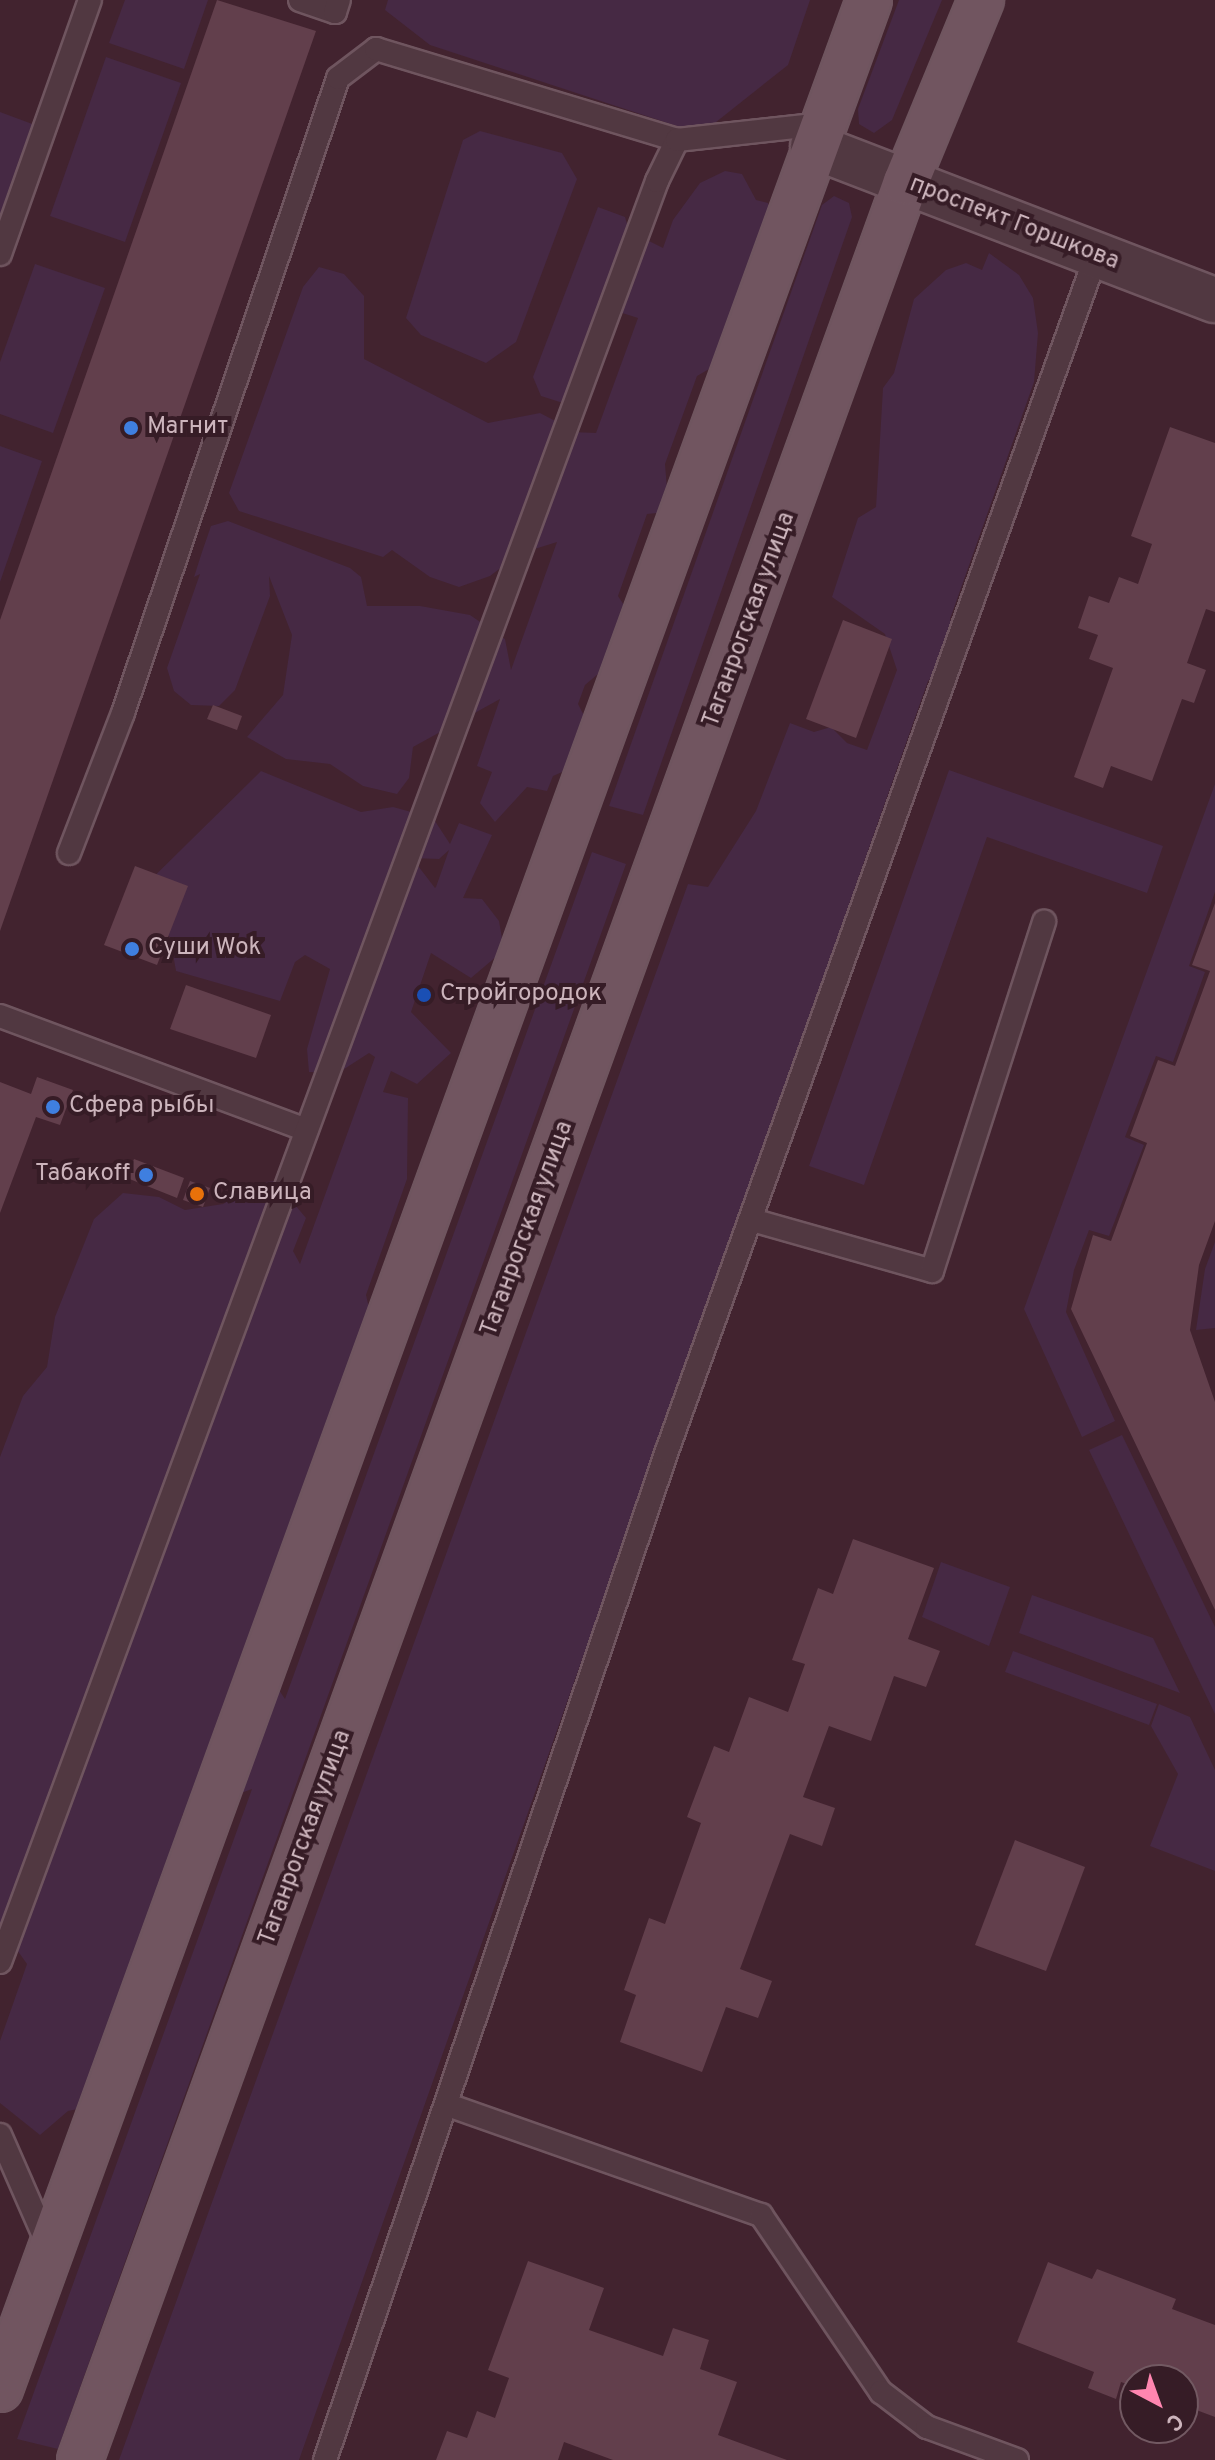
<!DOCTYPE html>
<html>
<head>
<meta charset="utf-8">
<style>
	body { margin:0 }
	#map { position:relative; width:1215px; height:2460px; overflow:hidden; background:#42232f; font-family:Overpass,sans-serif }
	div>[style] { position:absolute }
	.green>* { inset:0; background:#462944 }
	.building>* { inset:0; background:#623f4c }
	.roads { filter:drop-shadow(2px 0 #6f555f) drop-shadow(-2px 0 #6f555f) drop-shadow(0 2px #6f555f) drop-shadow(0 -2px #6f555f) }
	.service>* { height:22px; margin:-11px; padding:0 11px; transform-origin:11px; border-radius:11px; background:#513841 }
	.tertiary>* { height:44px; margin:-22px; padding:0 22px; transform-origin:22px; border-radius:22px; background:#513841 }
	.primary>* { height:44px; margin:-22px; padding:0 22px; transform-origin:22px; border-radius:22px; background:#715560 }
	.dots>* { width:22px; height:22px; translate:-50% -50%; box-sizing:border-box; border:4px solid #361c26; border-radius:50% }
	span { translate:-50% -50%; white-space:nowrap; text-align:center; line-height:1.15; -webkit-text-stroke:8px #361c26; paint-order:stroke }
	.street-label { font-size:24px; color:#ccb4bc }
	.poi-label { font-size:24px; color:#ccb4bc }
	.left { translate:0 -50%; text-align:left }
	.right { translate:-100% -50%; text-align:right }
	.north { position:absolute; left:1119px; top:2364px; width:80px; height:80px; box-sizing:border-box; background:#361c26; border:2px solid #725962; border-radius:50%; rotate:139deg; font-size:22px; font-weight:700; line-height:32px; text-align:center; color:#ccb4bc }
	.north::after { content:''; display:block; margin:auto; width:28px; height:36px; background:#ff86b0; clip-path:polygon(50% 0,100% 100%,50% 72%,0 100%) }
</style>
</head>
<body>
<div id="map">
	<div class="green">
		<div style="clip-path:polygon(125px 0,208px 0,184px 69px,109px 43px)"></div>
		<div style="clip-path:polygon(388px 0,810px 0,788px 65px,701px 134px,430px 45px,385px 10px)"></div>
		<div style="clip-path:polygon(899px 0,942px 0,892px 120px,874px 133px,859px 124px,858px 109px)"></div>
		<div style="clip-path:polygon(106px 57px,181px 83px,125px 242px,50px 216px)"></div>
		<div style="clip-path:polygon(0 112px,35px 125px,0 222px)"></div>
		<div style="clip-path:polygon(480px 131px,562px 153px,577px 179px,516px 342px,486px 363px,421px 335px,406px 318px,463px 140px)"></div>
		<div style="clip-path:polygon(725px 171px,742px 174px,756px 200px,768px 203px,774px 225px,721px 362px,697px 376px,665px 464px,667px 489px,657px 513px,647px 514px,618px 596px,631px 616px,618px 657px,585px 685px,578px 704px,594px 735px,576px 766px,553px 776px,547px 791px,527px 787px,495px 822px,480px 803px,492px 772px,477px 766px,500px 699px,413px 747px,409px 778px,397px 794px,363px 786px,330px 764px,286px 759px,247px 737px,283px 695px,292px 635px,269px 576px,270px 596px,235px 690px,219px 706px,191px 705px,174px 691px,167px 668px,200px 574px,194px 577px,202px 552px,211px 526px,228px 521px,350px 568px,361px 577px,367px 606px,420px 606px,470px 615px,505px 639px,511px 670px,557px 542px,525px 552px,572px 432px,596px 433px,638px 318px,613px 310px,628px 275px,647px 240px,663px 248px,673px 220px,700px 183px)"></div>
		<div style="clip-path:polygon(834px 196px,849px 203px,852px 217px,643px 815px,609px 806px,822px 205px)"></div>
		<div style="clip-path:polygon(598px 207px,625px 217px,630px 234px,563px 403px,541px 396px,533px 377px)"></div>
		<div style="clip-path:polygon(989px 253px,1019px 275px,1033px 298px,1038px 333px,1034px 382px,950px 619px,962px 648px,928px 681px,299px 2460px,119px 2460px,688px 884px,708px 887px,756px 811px,790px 723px,814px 732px,831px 727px,847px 743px,867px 750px,897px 670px,885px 634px,832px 597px,858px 518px,876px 507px,883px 388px,894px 373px,914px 299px,946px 270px,966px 263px,982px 270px)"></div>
		<div style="clip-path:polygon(35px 264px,105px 288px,53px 433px,0 414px,0 362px)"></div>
		<div style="clip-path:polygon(319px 267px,344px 274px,364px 296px,364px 359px,488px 423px,540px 413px,561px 424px,511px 560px,490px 576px,459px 587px,430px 577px,392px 550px,383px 557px,239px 511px,229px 493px,303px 287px)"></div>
		<div style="clip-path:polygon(0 446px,42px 461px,0 582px)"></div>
		<div style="clip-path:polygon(949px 770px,1163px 846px,1147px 893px,987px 837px,864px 1185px,809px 1166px)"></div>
		<div style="clip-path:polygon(evenodd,261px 771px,361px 812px,393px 807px,433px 818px,450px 844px,459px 823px,492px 835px,463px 898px,482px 899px,499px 921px,504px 950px,471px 978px,431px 953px,411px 1012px,451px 1053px,417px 1084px,391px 1071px,383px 1092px,408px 1098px,407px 1179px,366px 1295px,369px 1308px,269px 1675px,285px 1699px,592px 852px,626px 864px,58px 2449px,17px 2439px,252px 1789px,183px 1814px,87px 2107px,68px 2111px,40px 2135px,0 2103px,0 2041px,27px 1964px,0 1926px,0 1457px,23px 1396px,47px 1367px,55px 1317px,94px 1219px,123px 1193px,159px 1197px,185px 1210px,223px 1204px,257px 1183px,275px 1181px,306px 1218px,293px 1251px,300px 1264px,375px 1057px,369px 1053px,338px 1073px,309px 1072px,307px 1049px,330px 969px,305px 955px,295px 962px,280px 1001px,176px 971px,170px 937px,124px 906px,261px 771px,449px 850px,436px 887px,435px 888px,412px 858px,439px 859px,449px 850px)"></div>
		<div style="clip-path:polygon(1215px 784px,1215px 892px,1189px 966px,1205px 972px,1173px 1062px,1156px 1056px,1125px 1137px,1144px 1145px,1109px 1236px,1089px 1230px,1074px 1270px,1066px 1312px,1115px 1421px,1082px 1437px,1024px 1309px)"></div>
		<div style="clip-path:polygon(1215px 1242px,1215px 1328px,1196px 1330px,1205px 1269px)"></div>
		<div style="clip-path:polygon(1122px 1435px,1215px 1627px,1215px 1714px,1089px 1450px)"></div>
		<div style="clip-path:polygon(941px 1562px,1010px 1587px,989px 1646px,922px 1617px)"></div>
		<div style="clip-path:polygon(1032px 1595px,1153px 1638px,1180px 1693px,1019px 1633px)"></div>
		<div style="clip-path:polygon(1013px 1651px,1157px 1704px,1149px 1725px,1005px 1672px)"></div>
		<div style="clip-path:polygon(1159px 1704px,1190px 1717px,1215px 1770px,1215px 1871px,1150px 1846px,1178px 1774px,1151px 1726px)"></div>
	</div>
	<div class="building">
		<div style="clip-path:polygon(217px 0,316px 31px,0 931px,0 620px)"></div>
		<div style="clip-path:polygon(1170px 427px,1215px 443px,1215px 612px,1206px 609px,1187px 663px,1206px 670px,1194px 703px,1182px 699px,1152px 781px,1111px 766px,1103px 788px,1074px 777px,1113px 668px,1089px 659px,1098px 635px,1078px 628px,1089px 596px,1109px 603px,1119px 577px,1138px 584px,1152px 544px,1131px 536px)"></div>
		<div style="clip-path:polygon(843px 620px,892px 639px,856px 738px,806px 719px)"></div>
		<div style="clip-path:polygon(213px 705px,242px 716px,237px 730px,207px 719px)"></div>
		<div style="clip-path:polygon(135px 866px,188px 886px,157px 965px,104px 945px)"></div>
		<div style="clip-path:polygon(1215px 903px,1215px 1221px,1199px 1265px,1190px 1330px,1215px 1402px,1215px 1610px,1071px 1309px,1093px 1235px,1111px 1241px,1147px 1143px,1130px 1136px,1158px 1060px,1175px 1066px,1210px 971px,1192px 965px)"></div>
		<div style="clip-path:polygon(186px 985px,271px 1015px,256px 1058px,170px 1029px)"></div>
		<div style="clip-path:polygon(37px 1077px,73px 1090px,60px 1125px,36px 1117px,0 1213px,0 1082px,31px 1094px)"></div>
		<div style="clip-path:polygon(134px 1159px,184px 1178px,177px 1198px,127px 1178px)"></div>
		<div style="clip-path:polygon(190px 1181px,210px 1188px,203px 1207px,183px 1200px)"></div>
		<div style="clip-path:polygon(853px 1539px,934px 1568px,908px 1639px,940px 1651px,926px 1687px,894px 1676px,871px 1741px,829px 1726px,803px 1797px,835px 1808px,822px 1846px,790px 1834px,740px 1969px,772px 1981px,758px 2018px,726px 2007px,702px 2072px,620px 2042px,636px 1995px,624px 1990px,649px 1918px,665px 1924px,701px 1823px,687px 1817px,714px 1746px,729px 1752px,749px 1697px,788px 1712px,805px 1664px,792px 1660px,818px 1588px,833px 1594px)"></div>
		<div style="clip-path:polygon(1015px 1840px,1085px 1867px,1046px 1971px,975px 1945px)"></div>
		<div style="clip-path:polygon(528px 2261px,604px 2288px,589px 2330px,663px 2356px,673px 2328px,709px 2340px,700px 2369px,737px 2382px,718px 2435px,787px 2460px,613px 2460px,564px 2442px,558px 2460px,436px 2460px,447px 2431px,467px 2438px,477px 2411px,495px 2418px,509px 2378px,488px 2370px)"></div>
		<div style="clip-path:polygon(1048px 2262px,1092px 2279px,1097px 2269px,1176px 2299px,1172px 2309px,1215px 2325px,1215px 2417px,1183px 2405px,1183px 2380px,1135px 2380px,1135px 2387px,1121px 2382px,1116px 2399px,1088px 2388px,1094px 2372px,1017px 2342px)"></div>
	</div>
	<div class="roads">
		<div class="service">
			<div style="left:300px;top:0;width:37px;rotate:19deg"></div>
			<div style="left:335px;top:12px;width:13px;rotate:-72deg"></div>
			<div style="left:0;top:254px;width:269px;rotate:-70.5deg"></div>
			<div style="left:69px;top:853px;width:150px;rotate:-68.9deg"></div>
			<div style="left:123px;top:713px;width:670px;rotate:-71.29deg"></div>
			<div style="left:338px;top:78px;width:48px;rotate:-37.3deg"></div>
			<div style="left:376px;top:49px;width:314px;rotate:16.8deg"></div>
			<div style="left:0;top:1016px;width:327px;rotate:20.4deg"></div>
			<div style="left:752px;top:1220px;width:187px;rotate:15.8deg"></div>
			<div style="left:932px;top:1271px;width:367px;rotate:-72.2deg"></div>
			<div style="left:0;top:1962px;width:1898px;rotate:-69.75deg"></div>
			<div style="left:657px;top:181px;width:46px;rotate:-64deg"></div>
			<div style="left:677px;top:140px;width:145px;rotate:-6.3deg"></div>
			<div style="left:448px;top:2105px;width:332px;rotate:19.4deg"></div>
			<div style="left:761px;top:2215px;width:214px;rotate:55.9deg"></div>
			<div style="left:881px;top:2392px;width:58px;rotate:37.3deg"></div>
			<div style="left:927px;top:2427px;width:96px;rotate:20.1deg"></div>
			<div style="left:0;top:2135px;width:122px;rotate:66.4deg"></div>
			<div style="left:325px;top:2460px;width:1065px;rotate:-71.28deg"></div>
			<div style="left:667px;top:1451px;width:1270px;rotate:-70.25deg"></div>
		</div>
		<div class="tertiary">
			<div style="left:813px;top:146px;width:430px;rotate:21deg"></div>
		</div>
		<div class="primary">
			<div style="left:0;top:2389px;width:2542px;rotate:-70.01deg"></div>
			<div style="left:80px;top:2460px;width:2423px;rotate:-70.07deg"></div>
			<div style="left:906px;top:182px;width:197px;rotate:-67.6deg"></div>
		</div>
	</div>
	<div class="dots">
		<div style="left:131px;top:428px;background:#3f7fe0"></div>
		<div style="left:132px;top:949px;background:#3f7fe0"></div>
		<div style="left:424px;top:995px;background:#1a4fb4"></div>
		<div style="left:53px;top:1107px;background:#3f7fe0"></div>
		<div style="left:146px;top:1175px;background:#3f7fe0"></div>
		<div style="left:197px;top:1194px;background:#e8710a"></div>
	</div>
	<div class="street-label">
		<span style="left:1014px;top:224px;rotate:21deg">проспект Горшкова</span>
		<span style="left:750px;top:620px;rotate:-70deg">Таганрогская улица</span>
		<span style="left:528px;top:1229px;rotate:-70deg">Таганрогская улица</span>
		<span style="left:306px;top:1838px;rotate:-70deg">Таганрогская улица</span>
	</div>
	<div class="poi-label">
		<span class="left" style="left:147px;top:428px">Магнит</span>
		<span class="left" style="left:148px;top:949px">Суши Wok</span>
		<span class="left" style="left:440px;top:995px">Стройгородок</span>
		<span class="left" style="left:69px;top:1107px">Сфера рыбы</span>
		<span class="right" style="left:130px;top:1175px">Табакoff</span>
		<span class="left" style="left:213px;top:1194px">Славица</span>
	</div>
	<div class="north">С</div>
</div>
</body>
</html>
